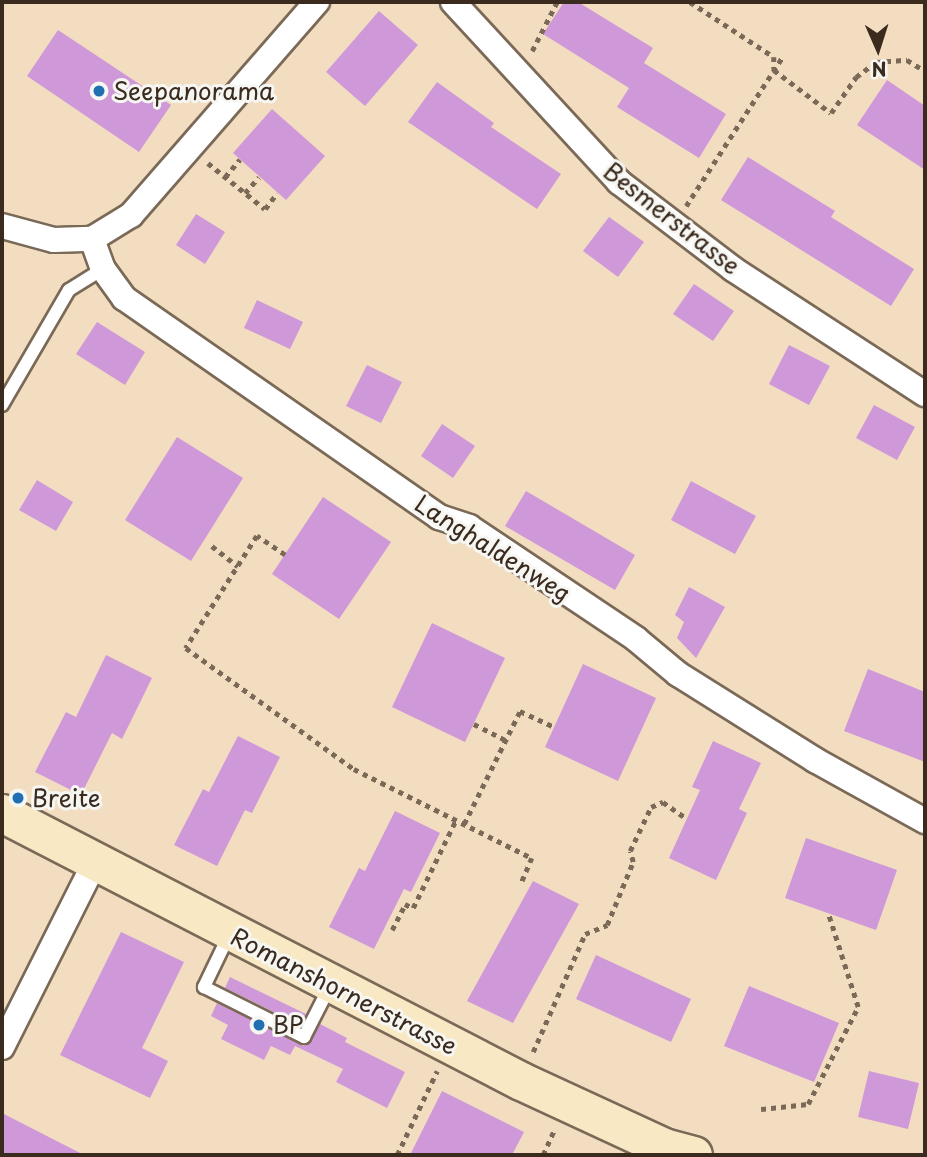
<!DOCTYPE html>
<html>
<head>
<meta charset="utf-8">
<style>
	body { margin:0 }
	#map { position:relative; width:927px; height:1157px; overflow:hidden; background:#f2ddc0; font-family:"Playpen Sans",sans-serif }
	div>[style] { position:absolute }
	.building>* { inset:0; background:#cf98d9 }
	.path>* { height:4.5px; margin-top:-2.25px; transform-origin:0; background:repeating-linear-gradient(90deg,#7b6957 0 5px,transparent 0 10px) }
	.roads { filter:drop-shadow(2px 0 #7b6957) drop-shadow(-2px 0 #7b6957) drop-shadow(0 2px #7b6957) drop-shadow(0 -2px #7b6957) }
	.lane>* { height:12px; margin:-6px; padding:0 6px; transform-origin:6px; border-radius:6px; background:#fff }
	.street>* { height:24px; margin:-12px; padding:0 12px; transform-origin:12px; border-radius:12px; background:#fff }
	.secondary>* { height:37px; margin:-18.5px; padding:0 18.5px; transform-origin:18.5px; border-radius:18.5px; background:#f8e8c3 }
	.dots>* { width:19px; height:19px; translate:-50% -50%; box-sizing:border-box; border:4px solid #f6f6f2; border-radius:50% }
	span { translate:-50% -50%; white-space:nowrap; text-align:center; line-height:1.15; -webkit-text-stroke:6px #f6f6f2; paint-order:stroke }
	.poi-label { font-size:24px; color:#3b2a1e }
	.left { translate:0 -50%; text-align:left }
	.street-label { font-size:24px; color:#3b2a1e }
	.frame { position:absolute; inset:0; border:4px solid #3b2a1e; pointer-events:none }
	.north { position:absolute; left:843px; top:14px; width:70px; height:70px; -webkit-text-stroke:5px #f6f6f2; paint-order:stroke; rotate:177deg; font-size:19px; font-weight:700; line-height:28px; text-align:center; color:#3b2a1e }
	.north::after { content:''; display:block; margin:auto; width:24px; height:32px; background:#3b2a1e; clip-path:polygon(50% 0,100% 100%,50% 72%,0 100%) }
</style>
</head>
<body>
<div id="map">
	<div class="building">
		<div style="clip-path:polygon(564px 2px,578px 2px,653px 48px,644px 63px,726px 114px,699px 158px,617px 107px,629px 88px,543px 34px)"></div>
		<div style="clip-path:polygon(379px 11px,418px 45px,365px 106px,326px 72px)"></div>
		<div style="clip-path:polygon(58px 30px,171px 105px,139px 152px,27px 76px)"></div>
		<div style="clip-path:polygon(887px 80px,925px 106px,925px 170px,857px 125px)"></div>
		<div style="clip-path:polygon(437px 82px,494px 123px,491px 127px,561px 174px,537px 209px,408px 122px)"></div>
		<div style="clip-path:polygon(272px 109px,325px 156px,286px 200px,233px 153px)"></div>
		<div style="clip-path:polygon(748px 157px,835px 211px,831px 217px,914px 269px,891px 306px,721px 200px)"></div>
		<div style="clip-path:polygon(196px 214px,225px 232px,205px 264px,176px 245px)"></div>
		<div style="clip-path:polygon(609px 217px,644px 242px,618px 277px,583px 251px)"></div>
		<div style="clip-path:polygon(694px 284px,734px 311px,713px 341px,673px 314px)"></div>
		<div style="clip-path:polygon(257px 300px,303px 322px,290px 349px,244px 328px)"></div>
		<div style="clip-path:polygon(97px 322px,145px 352px,125px 385px,76px 354px)"></div>
		<div style="clip-path:polygon(789px 345px,830px 366px,809px 405px,769px 384px)"></div>
		<div style="clip-path:polygon(367px 365px,402px 382px,381px 423px,346px 406px)"></div>
		<div style="clip-path:polygon(874px 405px,915px 427px,897px 460px,856px 438px)"></div>
		<div style="clip-path:polygon(442px 424px,475px 446px,453px 478px,421px 456px)"></div>
		<div style="clip-path:polygon(177px 437px,243px 478px,191px 561px,125px 520px)"></div>
		<div style="clip-path:polygon(37px 480px,73px 502px,56px 531px,19px 510px)"></div>
		<div style="clip-path:polygon(691px 481px,756px 516px,735px 554px,671px 520px)"></div>
		<div style="clip-path:polygon(526px 491px,635px 555px,615px 590px,505px 526px)"></div>
		<div style="clip-path:polygon(323px 497px,391px 542px,339px 619px,272px 574px)"></div>
		<div style="clip-path:polygon(689px 587px,725px 607px,696px 658px,677px 638px,684px 622px,675px 615px)"></div>
		<div style="clip-path:polygon(432px 623px,505px 658px,465px 742px,392px 707px)"></div>
		<div style="clip-path:polygon(106px 655px,152px 678px,122px 739px,112px 733px,81px 795px,35px 772px,66px 712px,76px 717px)"></div>
		<div style="clip-path:polygon(583px 664px,656px 698px,618px 781px,545px 747px)"></div>
		<div style="clip-path:polygon(868px 669px,925px 692px,925px 762px,844px 731px)"></div>
		<div style="clip-path:polygon(238px 736px,280px 757px,252px 813px,245px 810px,217px 866px,174px 845px,203px 789px,209px 792px)"></div>
		<div style="clip-path:polygon(713px 741px,761px 763px,739px 809px,747px 813px,716px 880px,669px 858px,700px 790px,692px 787px)"></div>
		<div style="clip-path:polygon(395px 811px,440px 833px,411px 892px,404px 889px,374px 949px,329px 927px,359px 868px,365px 871px)"></div>
		<div style="clip-path:polygon(806px 838px,897px 870px,876px 930px,785px 898px)"></div>
		<div style="clip-path:polygon(533px 881px,579px 904px,513px 1023px,467px 1001px)"></div>
		<div style="clip-path:polygon(121px 932px,184px 962px,142px 1048px,168px 1061px,150px 1098px,60px 1055px)"></div>
		<div style="clip-path:polygon(596px 955px,691px 999px,671px 1042px,576px 999px)"></div>
		<div style="clip-path:polygon(230px 977px,306px 1014px,300px 1025px,225px 988px)"></div>
		<div style="clip-path:polygon(749px 986px,839px 1023px,814px 1082px,724px 1046px)"></div>
		<div style="clip-path:polygon(217px 1003px,304px 1046px,320px 1024px,347px 1038px,345px 1042px,405px 1072px,387px 1108px,336px 1082px,343px 1069px,295px 1046px,290px 1055px,271px 1046px,264px 1060px,221px 1039px,228px 1025px,211px 1016px)"></div>
		<div style="clip-path:polygon(869px 1071px,919px 1083px,908px 1129px,858px 1117px)"></div>
		<div style="clip-path:polygon(442px 1091px,524px 1132px,512px 1155px,410px 1155px)"></div>
		<div style="clip-path:polygon(2px 1113px,84px 1155px,2px 1155px)"></div>
	</div>
	<div class="path">
		<div style="left:690px;top:2px;width:100px;rotate:33.2deg"></div>
		<div style="left:774px;top:57px;width:12px;rotate:90deg"></div>
		<div style="left:532px;top:51px;width:55px;rotate:-63deg"></div>
		<div style="left:774px;top:70px;width:71px;rotate:37deg"></div>
		<div style="left:831px;top:113px;width:44px;rotate:-55.2deg"></div>
		<div style="left:856px;top:77px;width:25px;rotate:-37deg"></div>
		<div style="left:876px;top:62px;width:31px;rotate:-4deg"></div>
		<div style="left:907px;top:60px;width:21px;rotate:31deg"></div>
		<div style="left:208px;top:163px;width:73px;rotate:38.9deg"></div>
		<div style="left:265px;top:209px;width:20px;rotate:-53deg"></div>
		<div style="left:225px;top:177px;width:23px;rotate:-50deg"></div>
		<div style="left:245px;top:193px;width:21px;rotate:-49deg"></div>
		<div style="left:686px;top:206px;width:179px;rotate:-57.1deg"></div>
		<div style="left:212px;top:546px;width:33px;rotate:38deg"></div>
		<div style="left:285px;top:555px;width:34px;rotate:-146deg"></div>
		<div style="left:257px;top:536px;width:133px;rotate:122.4deg"></div>
		<div style="left:186px;top:648px;width:207px;rotate:35.8deg"></div>
		<div style="left:354px;top:769px;width:199px;rotate:26.6deg"></div>
		<div style="left:532px;top:858px;width:28px;rotate:113deg"></div>
		<div style="left:474px;top:724px;width:35px;rotate:27deg"></div>
		<div style="left:464px;top:824px;width:126px;rotate:-63.6deg"></div>
		<div style="left:520px;top:711px;width:38px;rotate:25deg"></div>
		<div style="left:392px;top:930px;width:29px;rotate:-63deg"></div>
		<div style="left:405px;top:904px;width:9px;rotate:27deg"></div>
		<div style="left:413px;top:908px;width:98px;rotate:-64deg"></div>
		<div style="left:533px;top:1052px;width:129px;rotate:-66.2deg"></div>
		<div style="left:585px;top:934px;width:24px;rotate:-22deg"></div>
		<div style="left:607px;top:925px;width:68px;rotate:-67.6deg"></div>
		<div style="left:633px;top:862px;width:11px;rotate:-105deg"></div>
		<div style="left:630px;top:851px;width:49px;rotate:-64.5deg"></div>
		<div style="left:651px;top:807px;width:13px;rotate:-23deg"></div>
		<div style="left:663px;top:802px;width:29px;rotate:35deg"></div>
		<div style="left:761px;top:1109px;width:47px;rotate:-6.1deg"></div>
		<div style="left:808px;top:1104px;width:109px;rotate:-62.7deg"></div>
		<div style="left:858px;top:1007px;width:96px;rotate:-107.7deg"></div>
		<div style="left:397px;top:1155px;width:93px;rotate:-64.5deg"></div>
		<div style="left:543px;top:1155px;width:27px;rotate:-66deg"></div>
	</div>
	<div class="roads">
		<div class="lane">
			<div style="left:2px;top:405px;width:133px;rotate:-59.8deg"></div>
			<div style="left:69px;top:290px;width:40px;rotate:-32deg"></div>
			<div style="left:229px;top:935px;width:58px;rotate:115.7deg"></div>
			<div style="left:204px;top:987px;width:112px;rotate:26.6deg"></div>
			<div style="left:304px;top:1037px;width:57px;rotate:-63deg"></div>
		</div>
		<div class="street">
			<div style="left:453px;top:2px;width:245px;rotate:47.3deg"></div>
			<div style="left:619px;top:182px;width:143px;rotate:37.3deg"></div>
			<div style="left:733px;top:269px;width:229px;rotate:33.1deg"></div>
			<div style="left:2px;top:226px;width:54px;rotate:15.1deg"></div>
			<div style="left:54px;top:240px;width:38px;rotate:-2deg"></div>
			<div style="left:92px;top:239px;width:46px;rotate:-31.6deg"></div>
			<div style="left:131px;top:215px;width:283px;rotate:-48.9deg"></div>
			<div style="left:92px;top:239px;width:32px;rotate:70deg"></div>
			<div style="left:103px;top:269px;width:36px;rotate:54deg"></div>
			<div style="left:124px;top:298px;width:384px;rotate:34.8deg"></div>
			<div style="left:439px;top:517px;width:32px;rotate:18deg"></div>
			<div style="left:469px;top:527px;width:201px;rotate:33.8deg"></div>
			<div style="left:636px;top:639px;width:55px;rotate:39.8deg"></div>
			<div style="left:678px;top:674px;width:162px;rotate:32.1deg"></div>
			<div style="left:815px;top:760px;width:126px;rotate:29deg"></div>
			<div style="left:2px;top:1047px;width:209px;rotate:-63.3deg"></div>
		</div>
		<div class="secondary">
			<div style="left:2px;top:813px;width:584px;rotate:27.31deg"></div>
			<div style="left:521px;top:1081px;width:157px;rotate:24.8deg"></div>
			<div style="left:664px;top:1147px;width:30px;rotate:15deg"></div>
		</div>
	</div>
	<div class="dots">
		<div style="left:99px;top:91px;background:#1f6fb2"></div>
		<div style="left:18px;top:798px;background:#1f6fb2"></div>
		<div style="left:259px;top:1025px;background:#1f6fb2"></div>
	</div>
	<div class="poi-label">
		<span class="left" style="left:113px;top:91px">Seepanorama</span>
		<span class="left" style="left:32px;top:798px">Breite</span>
		<span class="left" style="left:273px;top:1025px">BP</span>
	</div>
	<div class="street-label">
		<span style="left:672px;top:218px;rotate:38deg">Besmerstrasse</span>
		<span style="left:493px;top:548px;rotate:32deg">Langhaldenweg</span>
		<span style="left:344px;top:991px;rotate:27deg">Romanshornerstrasse</span>
	</div>
	<div class="frame"></div>
	<div class="north">N</div>
</div>
</body>
</html>
